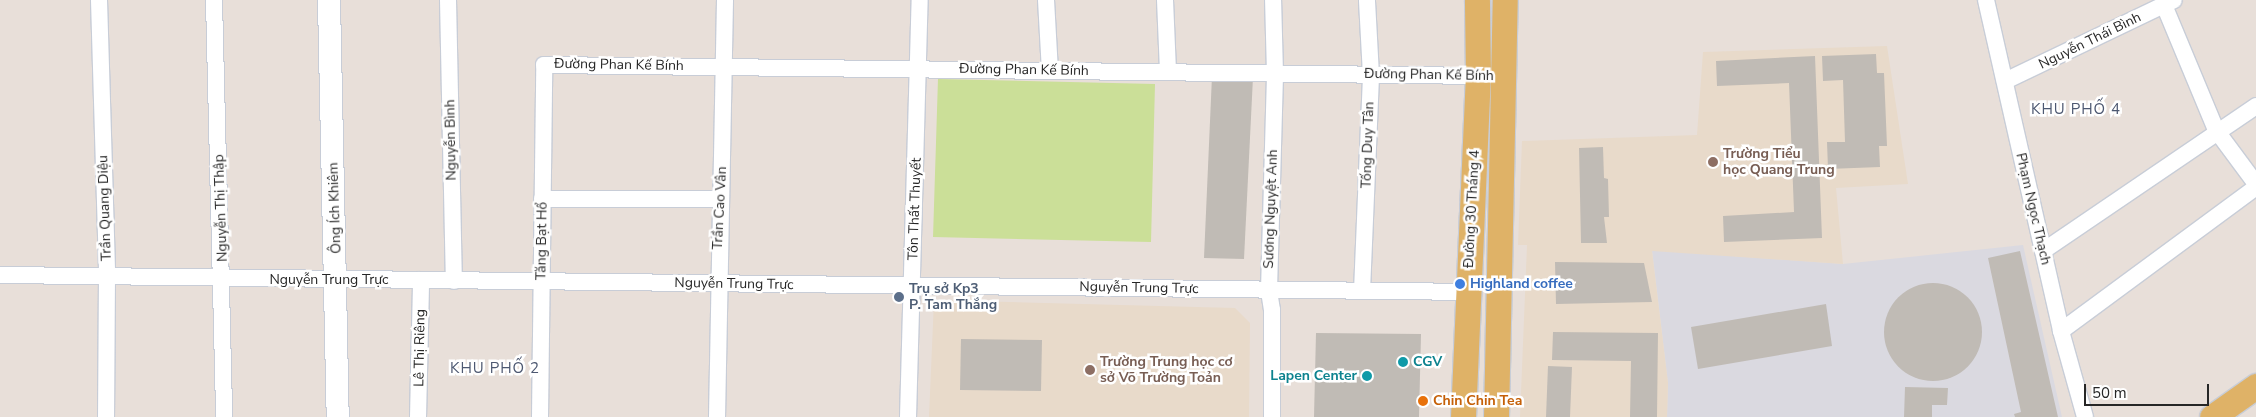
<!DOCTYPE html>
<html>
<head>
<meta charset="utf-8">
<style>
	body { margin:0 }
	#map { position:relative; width:2256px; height:417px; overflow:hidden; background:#e8dfd9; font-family:"Nunito Sans",sans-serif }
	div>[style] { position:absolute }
	.industrial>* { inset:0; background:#dad9e0 }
	.education>* { inset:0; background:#e8daca }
	.pitch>* { inset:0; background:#cbdf98 }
	.building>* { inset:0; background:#c0bbb5 }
	.round { border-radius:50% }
	.roads { filter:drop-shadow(1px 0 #c8cdd7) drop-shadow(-1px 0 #c8cdd7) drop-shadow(0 1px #c8cdd7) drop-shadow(0 -1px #c8cdd7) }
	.street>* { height:16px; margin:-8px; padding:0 8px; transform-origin:8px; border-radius:8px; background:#fff }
	.secondary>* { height:22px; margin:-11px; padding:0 11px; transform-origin:11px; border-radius:11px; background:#fff }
	.primary>* { height:25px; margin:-12.5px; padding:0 12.5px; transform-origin:12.5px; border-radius:12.5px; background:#dfb267 }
	.dots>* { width:14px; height:14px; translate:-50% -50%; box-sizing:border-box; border:2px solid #fff; border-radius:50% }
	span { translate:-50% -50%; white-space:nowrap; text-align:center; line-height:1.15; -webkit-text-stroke:5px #fff; paint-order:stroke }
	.street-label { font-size:14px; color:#262626 }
	.education-label { font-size:14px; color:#785e54; font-weight:700 }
	.left { translate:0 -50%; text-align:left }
	.shop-label { font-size:14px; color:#366cbe; font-weight:700 }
	.service-label { font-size:14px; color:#4e5e75; font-weight:700 }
	.culture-label { font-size:14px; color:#0d838f; font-weight:700 }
	.right { translate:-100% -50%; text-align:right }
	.food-label { font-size:14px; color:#c56008; font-weight:700 }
	.neighbourhood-label { font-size:15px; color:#4d5871; letter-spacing:1px }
	.scale { position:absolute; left:2084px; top:384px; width:125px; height:22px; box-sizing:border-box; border:2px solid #262626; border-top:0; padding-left:6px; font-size:15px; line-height:18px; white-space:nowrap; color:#262626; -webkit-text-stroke:4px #fff; paint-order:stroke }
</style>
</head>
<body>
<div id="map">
	<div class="industrial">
		<div style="clip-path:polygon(2023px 245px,2062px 417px,1667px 417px,1668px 383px,1652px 250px,1843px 264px)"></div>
	</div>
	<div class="education">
		<div style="clip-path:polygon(1887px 46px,1908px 184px,1836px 188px,1843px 264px,1652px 251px,1668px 383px,1667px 417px,1520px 417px,1527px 245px,1518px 245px,1522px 141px,1697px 135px,1703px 52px)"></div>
		<div style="clip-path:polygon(934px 300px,1235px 308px,1250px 323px,1249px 417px,929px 417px)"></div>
	</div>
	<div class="pitch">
		<div style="clip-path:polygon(938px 79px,1155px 84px,1151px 242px,933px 237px)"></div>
	</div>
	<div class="building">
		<div style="clip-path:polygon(1876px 54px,1877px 73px,1884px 73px,1887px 146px,1879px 146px,1880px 167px,1828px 169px,1827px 142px,1845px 142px,1843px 80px,1823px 81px,1822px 56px)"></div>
		<div style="clip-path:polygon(1815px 56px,1822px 238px,1724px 242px,1723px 216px,1794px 212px,1789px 83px,1717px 86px,1716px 61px)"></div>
		<div style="clip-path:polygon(1212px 76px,1253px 77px,1244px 259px,1204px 258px)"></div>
		<div style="clip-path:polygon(1603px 147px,1604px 178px,1608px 179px,1609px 217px,1604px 217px,1607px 243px,1581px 243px,1579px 148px)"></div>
		<div style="clip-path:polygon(2020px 251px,2058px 417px,2015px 417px,2014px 414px,2021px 412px,1988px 258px)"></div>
		<div style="clip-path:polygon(1555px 262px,1644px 263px,1652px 302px,1556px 304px)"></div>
		<div class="round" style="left:1884px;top:283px;width:98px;height:98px"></div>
		<div style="clip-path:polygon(1826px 304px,1832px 346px,1698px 369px,1691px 327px)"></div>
		<div style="clip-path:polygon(1553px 332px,1658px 333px,1657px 417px,1630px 417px,1631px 361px,1552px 360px)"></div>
		<div style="clip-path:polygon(1316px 333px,1421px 334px,1419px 417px,1314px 417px)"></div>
		<div style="clip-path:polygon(961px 339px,1042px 340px,1041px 391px,960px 390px)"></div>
		<div style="clip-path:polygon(1548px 366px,1572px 367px,1570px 417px,1546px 417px)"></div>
		<div style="clip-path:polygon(1905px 387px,1948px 388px,1947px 405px,1932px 405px,1932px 417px,1904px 417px)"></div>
	</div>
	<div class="roads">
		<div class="street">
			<div style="left:99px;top:0;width:276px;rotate:88.3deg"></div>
			<div style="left:107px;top:276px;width:141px;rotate:90.4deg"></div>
			<div style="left:214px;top:0;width:417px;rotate:88.6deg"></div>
			<div style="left:448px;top:0;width:281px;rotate:88.8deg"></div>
			<div style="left:1046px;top:0;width:71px;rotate:86.8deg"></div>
			<div style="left:1165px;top:0;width:72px;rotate:87.6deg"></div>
			<div style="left:1986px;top:0;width:339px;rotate:77.2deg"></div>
			<div style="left:2061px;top:331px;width:89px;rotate:74.4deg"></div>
			<div style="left:2164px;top:5px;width:135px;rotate:67.4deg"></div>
			<div style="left:2216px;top:130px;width:67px;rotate:53.5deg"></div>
			<div style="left:2005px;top:81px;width:187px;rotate:-25.6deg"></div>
			<div style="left:542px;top:199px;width:179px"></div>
			<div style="left:2043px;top:251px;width:258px;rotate:-34.2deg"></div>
			<div style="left:0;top:275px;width:1468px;rotate:0.66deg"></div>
			<div style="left:1362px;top:291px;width:216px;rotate:-87.6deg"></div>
			<div style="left:1371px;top:75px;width:75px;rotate:-93.1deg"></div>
			<div style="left:2061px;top:331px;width:242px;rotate:-36.4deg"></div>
			<div style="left:418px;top:417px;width:137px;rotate:-88.7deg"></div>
			<div style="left:540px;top:417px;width:352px;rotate:-89.3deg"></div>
			<div style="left:544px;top:65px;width:943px;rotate:0.67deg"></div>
			<div style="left:717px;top:417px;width:417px;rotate:-88.9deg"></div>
			<div style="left:908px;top:417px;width:417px;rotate:-88.4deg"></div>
			<div style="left:1272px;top:417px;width:107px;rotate:-90deg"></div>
			<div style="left:1272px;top:310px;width:20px;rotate:-99deg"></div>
			<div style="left:1269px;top:290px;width:216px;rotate:-88.4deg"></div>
			<div style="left:1275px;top:74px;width:74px;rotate:-91.5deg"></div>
		</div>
		<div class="secondary">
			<div style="left:329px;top:0;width:417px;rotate:88.8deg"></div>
		</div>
		<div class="primary">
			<div style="left:1463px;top:417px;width:341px;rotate:-87.5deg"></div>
			<div style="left:1478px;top:76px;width:76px;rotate:-90.8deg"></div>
			<div style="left:1496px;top:417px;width:417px;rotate:-88.8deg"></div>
			<div style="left:2212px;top:417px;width:54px;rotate:-35.2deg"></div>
		</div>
	</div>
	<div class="dots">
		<div style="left:1713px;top:162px;background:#8d6e63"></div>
		<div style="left:1460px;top:284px;background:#3f7fe0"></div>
		<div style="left:899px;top:297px;background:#5c6f8a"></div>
		<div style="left:1403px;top:362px;background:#0f9aa8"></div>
		<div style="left:1090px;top:370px;background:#8d6e63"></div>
		<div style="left:1367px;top:376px;background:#0f9aa8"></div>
		<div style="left:1423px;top:401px;background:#e8710a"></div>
	</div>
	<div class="street-label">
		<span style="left:2090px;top:41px;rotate:-26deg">Nguyễn Thái Bình</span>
		<span style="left:619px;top:65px;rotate:1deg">Đường Phan Kế Bính</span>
		<span style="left:1024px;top:70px;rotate:1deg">Đường Phan Kế Bính</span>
		<span style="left:1429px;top:75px;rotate:1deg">Đường Phan Kế Bính</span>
		<span style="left:451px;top:140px;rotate:-91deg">Nguyễn Bình</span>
		<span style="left:1368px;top:145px;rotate:-88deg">Tống Duy Tân</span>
		<span style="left:105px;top:208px;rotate:-92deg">Trần Quang Diệu</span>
		<span style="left:221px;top:208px;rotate:-92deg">Nguyễn Thị Thập</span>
		<span style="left:335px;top:208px;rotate:-92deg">Ông Ích Khiêm</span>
		<span style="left:720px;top:208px;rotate:-87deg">Trần Cao Vân</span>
		<span style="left:915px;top:209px;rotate:-88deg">Tôn Thất Thuyết</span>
		<span style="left:1271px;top:209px;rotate:-88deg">Sương Nguyệt Anh</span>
		<span style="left:1472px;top:209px;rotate:-87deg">Đường 30 Tháng 4</span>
		<span style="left:2033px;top:209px;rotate:77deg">Phạm Ngọc Thạch</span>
		<span style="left:542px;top:241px;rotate:-89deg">Tăng Bạt Hổ</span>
		<span style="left:329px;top:280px">Nguyễn Trung Trực</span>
		<span style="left:734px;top:284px;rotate:1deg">Nguyễn Trung Trực</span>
		<span style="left:1139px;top:288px;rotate:1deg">Nguyễn Trung Trực</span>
		<span style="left:420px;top:348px;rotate:-89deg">Lê Thị Riêng</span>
	</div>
	<div class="education-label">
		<span class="left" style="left:1723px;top:162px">Trường Tiểu<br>học Quang Trung</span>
		<span class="left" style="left:1100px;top:370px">Trường Trung học cơ<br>sở Võ Trường Toản</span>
	</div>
	<div class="shop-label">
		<span class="left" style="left:1470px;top:284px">Highland coffee</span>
	</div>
	<div class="service-label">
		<span class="left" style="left:909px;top:297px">Trụ sở Kp3<br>P. Tam Thắng</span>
	</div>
	<div class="culture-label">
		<span class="left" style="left:1413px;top:362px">CGV</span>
		<span class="right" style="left:1357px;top:376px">Lapen Center</span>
	</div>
	<div class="food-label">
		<span class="left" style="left:1433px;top:401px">Chin Chin Tea</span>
	</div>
	<div class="neighbourhood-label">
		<span style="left:2076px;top:110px">KHU PHỐ 4</span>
		<span style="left:495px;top:369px">KHU PHỐ 2</span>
	</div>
	<div class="scale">50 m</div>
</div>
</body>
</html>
